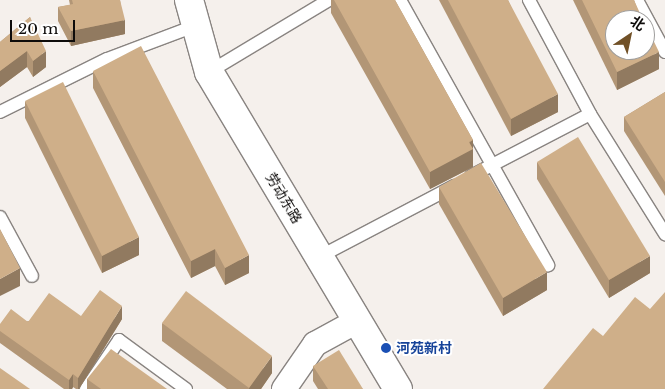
<!DOCTYPE html>
<html>
<head>
<meta charset="utf-8">
<style>
	body { margin:0 }
	#map { position:relative; width:665px; height:389px; overflow:hidden; background:#f5f0ec; font-family:"Libre Baskerville","Noto Sans SC",serif }
	div>[style] { position:absolute }
	.roads { filter:drop-shadow(1px 0 #898481) drop-shadow(-1px 0 #898481) drop-shadow(0 1px #898481) drop-shadow(0 -1px #898481) }
	.service>* { height:12px; margin:-6px; padding:0 6px; transform-origin:6px; border-radius:6px; background:#fff }
	.minor>* { height:24px; margin:-12px; padding:0 12px; transform-origin:12px; border-radius:12px; background:#fff }
	.tertiary>* { height:28px; margin:-14px; padding:0 14px; transform-origin:14px; border-radius:14px; background:#fff }
	.wall>* { inset:0; background:#b29676 }
	.shaded-wall>* { inset:0; background:#917a60 }
	.building>* { inset:0; background:#cfaf89 }
	.dots>* { width:14px; height:14px; translate:-50% -50%; box-sizing:border-box; border:2px solid #fff; border-radius:50% }
	span { translate:-50% -50%; white-space:nowrap; text-align:center; line-height:1.15; -webkit-text-stroke:4px #fff; paint-order:stroke }
	.street-label { font-size:14px; color:#0e0c0b }
	.transit-label { font-size:14px; color:#164399; font-weight:700 }
	.left { translate:0 -50%; text-align:left }
	.north { position:absolute; left:605px; top:10px; width:50px; height:50px; box-sizing:border-box; background:#fff; border:1px solid #9f9e9d; border-radius:50%; rotate:34deg; font-size:14px; font-weight:700; line-height:20px; text-align:center; color:#0e0c0b }
	.north::after { content:''; display:block; margin:auto; width:18px; height:22px; background:#715127; clip-path:polygon(50% 0,100% 100%,50% 72%,0 100%) }
	.scale { position:absolute; left:10px; top:20px; width:65px; height:22px; box-sizing:border-box; border:2px solid #0e0c0b; border-top:0; padding-left:6px; font-size:15px; line-height:18px; white-space:nowrap; color:#0e0c0b; -webkit-text-stroke:4px #fff; paint-order:stroke }
</style>
</head>
<body>
<div id="map">
	<div class="roads">
		<div class="service">
			<div style="left:400px;top:0;width:304px;rotate:60.8deg"></div>
			<div style="left:529px;top:0;width:129px;rotate:61.8deg"></div>
			<div style="left:590px;top:114px;width:142px;rotate:58deg"></div>
			<div style="left:637px;top:0;width:59px;rotate:61.7deg"></div>
			<div style="left:209px;top:72px;width:140px;rotate:-31deg"></div>
			<div style="left:0;top:112px;width:119px;rotate:-26.4deg"></div>
			<div style="left:107px;top:59px;width:94px;rotate:-20.6deg"></div>
			<div style="left:471px;top:176px;width:134px;rotate:-27.5deg"></div>
			<div style="left:0;top:217px;width:67px;rotate:61.5deg"></div>
			<div style="left:319px;top:257px;width:153px;rotate:-27.7deg"></div>
			<div style="left:86px;top:389px;width:59px;rotate:-56deg"></div>
			<div style="left:119px;top:340px;width:83px;rotate:36.2deg"></div>
		</div>
		<div class="minor">
			<div style="left:284px;top:389px;width:55px;rotate:-55.4deg"></div>
			<div style="left:315px;top:344px;width:48px;rotate:-28.7deg"></div>
		</div>
		<div class="tertiary">
			<div style="left:189px;top:0;width:75px;rotate:74.5deg"></div>
			<div style="left:209px;top:72px;width:369px;rotate:59.2deg"></div>
		</div>
	</div>
	<div class="wall">
		<div style="clip-path:polygon(69px 0,120px 0,125px 34px,71px 46px,58px 21px,58px 7px,70px 5px)"></div>
		<div style="clip-path:polygon(331px 0,395px 0,473px 140px,473px 167px,430px 189px,331px 13px)"></div>
		<div style="clip-path:polygon(439px 0,508px 0,558px 112px,511px 136px)"></div>
		<div style="clip-path:polygon(573px 0,634px 0,659px 69px,617px 90px)"></div>
		<div style="clip-path:polygon(30px 17px,46px 67px,33px 77px,27px 67px,0 87px,0 42px)"></div>
		<div style="clip-path:polygon(93px 71px,249px 273px,225px 285px,215px 266px,191px 278px,93px 88px)"></div>
		<div style="clip-path:polygon(665px 92px,665px 196px,624px 131px,624px 117px)"></div>
		<div style="clip-path:polygon(25px 101px,139px 255px,102px 273px,25px 118px)"></div>
		<div style="clip-path:polygon(537px 162px,650px 273px,609px 298px,537px 179px)"></div>
		<div style="clip-path:polygon(439px 187px,547px 290px,503px 316px,439px 204px)"></div>
		<div style="clip-path:polygon(81px 316px,122px 319px,79px 389px,76px 389px,73px 387px,72px 389px,64px 389px,0 343px,0 324px)"></div>
		<div style="clip-path:polygon(162px 323px,272px 373px,261px 389px,227px 389px,162px 341px)"></div>
		<div style="clip-path:polygon(313px 366px,363px 389px,318px 389px,313px 381px)"></div>
		<div style="clip-path:polygon(87px 379px,167px 389px,87px 389px)"></div>
	</div>
	<div class="shaded-wall">
		<div style="clip-path:polygon(125px 20px,125px 34px,71px 46px,71px 31px)"></div>
		<div style="clip-path:polygon(27px 51px,27px 67px,0 87px,0 71px)"></div>
		<div style="clip-path:polygon(46px 51px,46px 67px,33px 77px,33px 61px)"></div>
		<div style="clip-path:polygon(659px 52px,659px 69px,617px 90px,617px 72px)"></div>
		<div style="clip-path:polygon(558px 94px,558px 112px,511px 136px,511px 119px)"></div>
		<div style="clip-path:polygon(473px 140px,473px 167px,430px 189px,430px 172px)"></div>
		<div style="clip-path:polygon(139px 237px,139px 255px,102px 273px,102px 256px)"></div>
		<div style="clip-path:polygon(215px 249px,215px 266px,191px 278px,191px 261px)"></div>
		<div style="clip-path:polygon(249px 255px,249px 273px,225px 285px,225px 268px)"></div>
		<div style="clip-path:polygon(650px 256px,650px 273px,609px 298px,609px 280px)"></div>
		<div style="clip-path:polygon(20px 268px,20px 286px,0 296px,0 279px)"></div>
		<div style="clip-path:polygon(547px 272px,547px 290px,503px 316px,503px 298px)"></div>
		<div style="clip-path:polygon(122px 306px,122px 319px,79px 389px,78px 389px,78px 378px)"></div>
		<div style="clip-path:polygon(272px 356px,272px 373px,261px 389px,249px 389px,249px 388px)"></div>
		<div style="clip-path:polygon(73px 374px,73px 387px,72px 389px,69px 389px,69px 380px)"></div>
	</div>
	<div class="building">
		<div style="clip-path:polygon(72px 0,120px 0,125px 20px,71px 31px,58px 7px,73px 4px)"></div>
		<div style="clip-path:polygon(334px 0,395px 0,473px 140px,469px 142px,473px 149px,430px 172px)"></div>
		<div style="clip-path:polygon(448px 0,508px 0,558px 94px,511px 119px)"></div>
		<div style="clip-path:polygon(582px 0,634px 0,643px 20px,615px 20px,615px 50px,645px 50px,645px 23px,659px 52px,617px 72px)"></div>
		<div style="clip-path:polygon(30px 17px,46px 51px,33px 61px,27px 51px,0 71px,0 42px)"></div>
		<div style="clip-path:polygon(141px 46px,249px 255px,225px 268px,215px 249px,191px 261px,93px 71px)"></div>
		<div style="clip-path:polygon(63px 82px,139px 237px,102px 256px,25px 101px)"></div>
		<div style="clip-path:polygon(665px 92px,665px 182px,624px 117px)"></div>
		<div style="clip-path:polygon(578px 137px,650px 256px,609px 280px,537px 162px)"></div>
		<div style="clip-path:polygon(481px 163px,547px 272px,503px 298px,439px 187px)"></div>
		<div style="clip-path:polygon(0 229px,20px 268px,0 279px)"></div>
		<div style="clip-path:polygon(100px 290px,122px 306px,78px 378px,73px 374px,69px 380px,0 331px,0 324px,11px 309px,28px 322px,49px 293px,81px 316px)"></div>
		<div style="clip-path:polygon(186px 291px,272px 356px,249px 388px,162px 323px)"></div>
		<div style="clip-path:polygon(665px 292px,665px 389px,543px 389px,593px 328px,603px 336px,635px 297px,650px 309px)"></div>
		<div style="clip-path:polygon(111px 349px,167px 389px,101px 389px,87px 379px)"></div>
		<div style="clip-path:polygon(339px 350px,363px 389px,328px 389px,313px 366px)"></div>
		<div style="clip-path:polygon(0 368px,30px 389px,0 389px)"></div>
	</div>
	<div class="dots">
		<div style="left:386px;top:348px;background:#1a4fb4"></div>
	</div>
	<div class="street-label">
		<span style="left:284px;top:198px;rotate:59deg">劳动东路</span>
	</div>
	<div class="transit-label">
		<span class="left" style="left:396px;top:348px">河苑新村</span>
	</div>
	<div class="north">北</div>
	<div class="scale">20 m</div>
</div>
</body>
</html>
